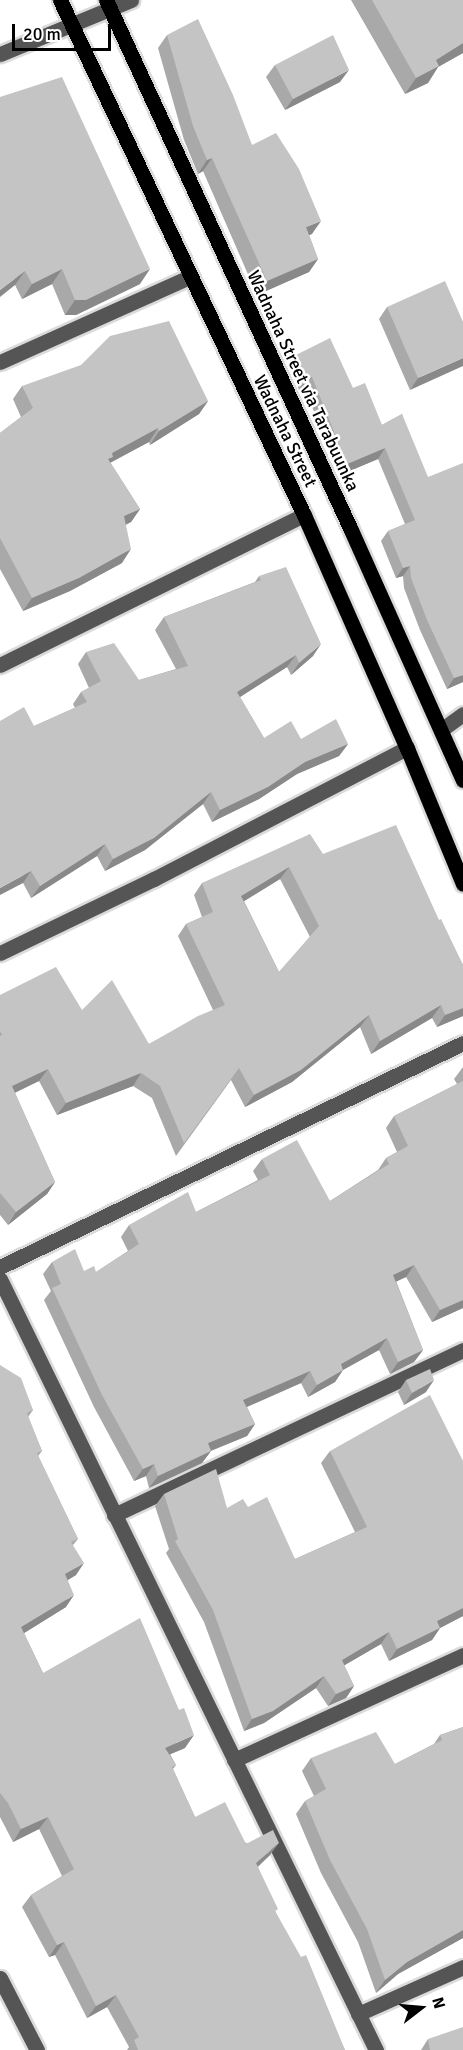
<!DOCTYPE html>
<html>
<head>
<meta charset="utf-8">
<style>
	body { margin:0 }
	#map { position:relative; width:463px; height:2050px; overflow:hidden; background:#fff; font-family:Signika,sans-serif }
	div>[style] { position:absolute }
	.roads { filter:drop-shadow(2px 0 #dbdbdb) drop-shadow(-2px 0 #dbdbdb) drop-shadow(0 2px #dbdbdb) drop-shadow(0 -2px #dbdbdb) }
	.minor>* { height:15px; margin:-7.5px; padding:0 7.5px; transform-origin:7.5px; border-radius:7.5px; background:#555 }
	.major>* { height:15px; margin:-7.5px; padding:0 7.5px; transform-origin:7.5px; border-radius:7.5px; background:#000 }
	.wall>* { inset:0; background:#a9a9a9 }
	.shaded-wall>* { inset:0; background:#898989 }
	.building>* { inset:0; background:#c4c4c4 }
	span { translate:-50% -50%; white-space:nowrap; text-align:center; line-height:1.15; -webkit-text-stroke:5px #fff; paint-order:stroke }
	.street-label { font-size:18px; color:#000 }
	.north { position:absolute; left:391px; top:1978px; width:60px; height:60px; -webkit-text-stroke:4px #fff; paint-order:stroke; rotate:74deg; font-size:16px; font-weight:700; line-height:24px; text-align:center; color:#000 }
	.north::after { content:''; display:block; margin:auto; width:21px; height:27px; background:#000; clip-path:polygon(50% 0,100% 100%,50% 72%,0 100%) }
	.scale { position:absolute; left:12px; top:24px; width:99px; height:27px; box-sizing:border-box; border:3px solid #000; border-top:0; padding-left:8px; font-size:18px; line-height:21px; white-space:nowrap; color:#000; -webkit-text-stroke:4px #fff; paint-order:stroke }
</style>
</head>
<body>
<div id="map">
	<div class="roads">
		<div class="minor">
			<div style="left:0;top:54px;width:142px;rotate:-22.4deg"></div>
			<div style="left:0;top:362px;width:207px;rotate:-24.2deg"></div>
			<div style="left:0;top:665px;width:339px;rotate:-26.3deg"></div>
			<div style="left:441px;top:730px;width:27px;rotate:-36deg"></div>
			<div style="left:0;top:953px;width:171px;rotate:-25.7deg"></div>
			<div style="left:154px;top:879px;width:285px;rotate:-27.4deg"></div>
			<div style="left:0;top:1267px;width:514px;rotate:-25.82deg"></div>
			<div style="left:0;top:1279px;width:858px;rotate:64deg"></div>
			<div style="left:114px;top:1515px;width:386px;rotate:-25.3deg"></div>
			<div style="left:234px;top:1760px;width:252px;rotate:-24.6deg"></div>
			<div style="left:0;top:1978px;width:81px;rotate:62.8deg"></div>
			<div style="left:358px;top:2014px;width:115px;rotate:-24.1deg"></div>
		</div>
		<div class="major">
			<div style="left:60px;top:0;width:570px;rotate:64.65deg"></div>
			<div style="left:304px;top:515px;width:255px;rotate:66.2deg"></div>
			<div style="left:407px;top:748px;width:147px;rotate:67.6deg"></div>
			<div style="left:106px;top:0;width:584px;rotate:65.19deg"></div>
			<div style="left:351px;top:530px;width:274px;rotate:65.9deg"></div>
		</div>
	</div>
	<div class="wall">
		<div style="clip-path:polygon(351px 0,463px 0,463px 53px,438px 67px,428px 83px,405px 94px)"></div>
		<div style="clip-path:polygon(167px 35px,252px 145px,312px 234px,309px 235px,318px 259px,309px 272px,257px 295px,203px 171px,198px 174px,184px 140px,158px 48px)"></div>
		<div style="clip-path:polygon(275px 65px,340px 82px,285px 110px,266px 77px)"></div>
		<div style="clip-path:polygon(0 97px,140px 284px,76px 315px,65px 315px,52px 284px,22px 299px,15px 285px)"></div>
		<div style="clip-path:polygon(387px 307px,463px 322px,410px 390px,379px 319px)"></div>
		<div style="clip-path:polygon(296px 355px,353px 388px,382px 425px,402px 414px,463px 682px,447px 689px,420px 630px,404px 588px,403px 576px,396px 578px,381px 541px,388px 531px,405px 524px,378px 459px,340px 475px,304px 387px,299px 390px,288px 365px)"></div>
		<div style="clip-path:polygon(22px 386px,208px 401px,199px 414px,150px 445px,149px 442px,110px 462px,140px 509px,131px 522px,126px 525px,122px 563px,70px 591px,23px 611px,0 569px,0 433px,21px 417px,13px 399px)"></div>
		<div style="clip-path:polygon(259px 576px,313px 656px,291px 675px,287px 667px,240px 697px,264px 738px,301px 739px,348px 744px,339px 756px,297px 774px,259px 799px,212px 822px,203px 804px,145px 850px,105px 871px,97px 856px,31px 898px,23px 883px,34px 726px,75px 708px,73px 704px,81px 692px,89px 688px,78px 664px,86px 652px,139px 680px,176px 669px,155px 630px,164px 617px,255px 582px)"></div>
		<div style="clip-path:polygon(evenodd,323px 854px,439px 920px,463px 965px,463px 1016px,437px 1027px,432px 1018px,371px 1054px,360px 1027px,292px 1082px,245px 1107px,231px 1080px,176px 1156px,152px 1098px,133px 1086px,57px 1115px,39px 1081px,15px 1093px,55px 1182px,47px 1194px,8px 1225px,0 1215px,0 995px,82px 1010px,149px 1044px,213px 1010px,178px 936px,186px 924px,202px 917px,194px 895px,202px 883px,323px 854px,280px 879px,310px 937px,279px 972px,244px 901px,280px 879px)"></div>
		<div style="clip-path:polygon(463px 1067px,463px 1308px,432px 1322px,406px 1277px,396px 1281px,423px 1350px,414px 1362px,390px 1374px,379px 1350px,343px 1370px,335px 1382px,308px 1397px,301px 1383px,247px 1407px,255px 1424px,247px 1436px,211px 1451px,202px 1463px,149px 1488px,146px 1476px,134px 1481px,94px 1407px,44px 1300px,51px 1291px,43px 1274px,52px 1262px,84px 1271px,96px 1272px,128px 1251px,121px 1237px,129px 1225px,196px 1212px,258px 1180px,253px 1171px,262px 1159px,330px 1201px,378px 1170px,386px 1158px,397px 1152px,386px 1128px,394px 1116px,457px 1084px,454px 1079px)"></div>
		<div style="clip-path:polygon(0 1365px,33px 1410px,28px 1417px,42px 1451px,38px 1456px,78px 1539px,73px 1545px,76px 1575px,68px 1580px,66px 1607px,24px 1633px,43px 1673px,185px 1748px,170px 1754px,176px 1765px,173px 1769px,195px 1817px,270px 1855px,258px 1867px,276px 1913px,345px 2050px,127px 2050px,129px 2047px,107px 2007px,87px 2018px,55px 1955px,49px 1957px,22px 1907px,31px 1895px,62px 1876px,39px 1829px,13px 1842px,0 1817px)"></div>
		<div style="clip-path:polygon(406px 1380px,426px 1392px,404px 1405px,398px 1392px)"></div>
		<div style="clip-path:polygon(330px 1451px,463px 1461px,463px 1616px,440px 1628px,432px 1640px,389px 1661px,381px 1644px,344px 1665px,354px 1686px,346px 1698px,328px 1706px,316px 1688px,264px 1723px,244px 1731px,204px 1622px,166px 1553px,169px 1549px,155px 1506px,164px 1494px,227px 1508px,248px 1507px,295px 1559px,355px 1532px,321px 1463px)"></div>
		<div style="clip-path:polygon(463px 1727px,463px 1938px,398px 1974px,376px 1993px,358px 1942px,321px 1873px,296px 1814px,305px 1801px,314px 1796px,302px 1771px,311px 1758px,395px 1764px,434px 1744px,440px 1735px)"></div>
		<div style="clip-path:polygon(428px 2039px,463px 2050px,421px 2050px)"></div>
	</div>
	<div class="shaded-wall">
		<div style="clip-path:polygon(463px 43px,463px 53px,438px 67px,428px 83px,405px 94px,416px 78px,436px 60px)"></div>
		<div style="clip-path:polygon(349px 70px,340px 82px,285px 110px,293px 99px)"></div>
		<div style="clip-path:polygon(212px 158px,203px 171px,198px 174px,207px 160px)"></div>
		<div style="clip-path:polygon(321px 221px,312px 234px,296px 240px,306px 227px)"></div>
		<div style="clip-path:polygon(318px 259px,309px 272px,257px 295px,267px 281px)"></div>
		<div style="clip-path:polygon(62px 269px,52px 284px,22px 299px,32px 284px)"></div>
		<div style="clip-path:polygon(150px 269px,140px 284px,76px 315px,65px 315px,75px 300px)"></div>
		<div style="clip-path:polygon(25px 271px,15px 285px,0 297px,0 290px)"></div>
		<div style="clip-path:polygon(463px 358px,463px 366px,410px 390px,418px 378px)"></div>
		<div style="clip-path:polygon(312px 377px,304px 387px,299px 390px,307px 379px)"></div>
		<div style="clip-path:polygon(208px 401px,199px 414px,150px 445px,159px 431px)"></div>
		<div style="clip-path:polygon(158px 428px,149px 442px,110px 463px,99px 473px,112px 453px)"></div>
		<div style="clip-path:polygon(385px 448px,378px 459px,340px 475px,347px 464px)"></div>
		<div style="clip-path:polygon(140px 509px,131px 522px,115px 529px,124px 516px)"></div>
		<div style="clip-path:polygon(131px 549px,122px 563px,70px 591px,23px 611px,32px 598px)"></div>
		<div style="clip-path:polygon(410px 566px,403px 576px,396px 578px,403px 568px)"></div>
		<div style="clip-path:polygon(321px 644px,313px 656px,291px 675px,299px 663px)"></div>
		<div style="clip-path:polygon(296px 655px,287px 667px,229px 704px,237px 692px)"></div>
		<div style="clip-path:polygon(463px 675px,463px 682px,447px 689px,454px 678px)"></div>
		<div style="clip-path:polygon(348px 744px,339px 756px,297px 774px,259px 799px,212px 822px,220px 810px,305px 762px)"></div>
		<div style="clip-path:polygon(211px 792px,203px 804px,145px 850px,105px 871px,113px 859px)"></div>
		<div style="clip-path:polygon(105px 844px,97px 856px,31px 898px,40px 886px)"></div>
		<div style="clip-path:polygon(289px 867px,280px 879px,233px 908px,241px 896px)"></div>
		<div style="clip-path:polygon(31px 871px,23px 883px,0 895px,0 888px)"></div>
		<div style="clip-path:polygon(441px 1005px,432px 1018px,371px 1054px,380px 1041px)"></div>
		<div style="clip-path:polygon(463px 1008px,463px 1016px,437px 1027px,445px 1015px)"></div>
		<div style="clip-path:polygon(369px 1015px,360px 1027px,292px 1082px,245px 1107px,254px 1095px)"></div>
		<div style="clip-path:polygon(48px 1069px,39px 1081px,3px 1098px,12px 1086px)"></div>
		<div style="clip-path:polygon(141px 1073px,133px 1086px,57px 1115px,66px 1103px)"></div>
		<div style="clip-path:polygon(55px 1182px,47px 1194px,8px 1225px,16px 1212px)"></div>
		<div style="clip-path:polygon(414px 1265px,406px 1277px,385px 1287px,393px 1275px)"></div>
		<div style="clip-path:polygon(463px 1300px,463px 1308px,432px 1322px,440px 1310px)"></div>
		<div style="clip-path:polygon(387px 1338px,379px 1350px,332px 1376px,341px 1364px)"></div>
		<div style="clip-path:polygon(423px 1350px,414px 1362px,390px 1374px,398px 1362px)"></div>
		<div style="clip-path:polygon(343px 1370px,335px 1382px,308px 1397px,317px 1385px)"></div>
		<div style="clip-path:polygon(310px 1371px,301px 1383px,235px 1412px,243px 1400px)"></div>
		<div style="clip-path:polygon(434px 1380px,426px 1392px,404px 1405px,412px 1393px)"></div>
		<div style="clip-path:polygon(255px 1424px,247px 1436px,200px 1455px,208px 1443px)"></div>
		<div style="clip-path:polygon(211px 1451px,202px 1463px,149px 1488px,158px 1476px)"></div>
		<div style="clip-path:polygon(154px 1464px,146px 1476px,134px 1481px,143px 1469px)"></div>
		<div style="clip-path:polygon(84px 1563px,76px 1575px,56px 1587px,65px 1574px)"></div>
		<div style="clip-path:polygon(74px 1595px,66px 1607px,13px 1640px,21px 1627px)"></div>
		<div style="clip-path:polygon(463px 1608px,463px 1616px,440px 1628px,432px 1640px,389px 1661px,397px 1649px,437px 1621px)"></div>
		<div style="clip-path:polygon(389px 1632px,381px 1644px,333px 1672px,342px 1660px)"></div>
		<div style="clip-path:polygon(324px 1676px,316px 1688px,264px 1723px,244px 1731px,252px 1719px)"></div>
		<div style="clip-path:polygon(354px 1686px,346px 1698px,328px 1706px,336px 1694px)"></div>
		<div style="clip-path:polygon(194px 1735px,185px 1748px,157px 1760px,165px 1748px)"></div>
		<div style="clip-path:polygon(48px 1817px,39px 1829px,13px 1842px,21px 1829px)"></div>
		<div style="clip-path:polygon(279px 1843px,270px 1855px,247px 1876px,256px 1863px)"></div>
		<div style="clip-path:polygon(463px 1930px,463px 1938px,398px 1974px,376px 1993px,385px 1980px,407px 1962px)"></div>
		<div style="clip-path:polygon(64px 1942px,55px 1955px,49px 1957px,57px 1945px)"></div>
		<div style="clip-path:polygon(116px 1995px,107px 2007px,87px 2018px,96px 2006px)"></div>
	</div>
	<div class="building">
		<div style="clip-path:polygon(372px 0,463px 0,463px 43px,436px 60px,439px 66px,416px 78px)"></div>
		<div style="clip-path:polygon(198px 19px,233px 95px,252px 145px,276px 133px,299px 169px,321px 221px,306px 227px,318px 259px,267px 281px,212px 158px,207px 160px,193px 126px,167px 35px)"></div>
		<div style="clip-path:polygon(333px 35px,349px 70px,293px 99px,275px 65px)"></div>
		<div style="clip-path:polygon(62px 77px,150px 269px,86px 300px,75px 300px,62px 269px,32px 284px,25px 271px,0 290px,0 97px)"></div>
		<div style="clip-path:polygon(445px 281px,463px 322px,463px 358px,418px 378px,387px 307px)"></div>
		<div style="clip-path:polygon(169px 321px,208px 401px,159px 431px,158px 428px,112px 453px,113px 457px,108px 459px,140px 509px,124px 516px,131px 549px,79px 578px,32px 598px,0 538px,0 433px,33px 408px,22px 386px,81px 365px,110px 336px)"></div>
		<div style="clip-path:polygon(330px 338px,353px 388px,365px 383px,382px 425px,402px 414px,428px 477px,463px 463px,463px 675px,454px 678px,427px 620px,411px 578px,410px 566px,403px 568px,388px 531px,415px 520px,385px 448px,347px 464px,312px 377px,307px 379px,296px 355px)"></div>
		<div style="clip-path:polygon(286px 567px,321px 644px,299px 663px,296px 655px,237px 692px,264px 738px,291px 721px,301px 739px,336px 719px,348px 744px,305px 762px,268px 787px,220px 810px,211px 792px,154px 838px,113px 859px,105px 844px,40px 886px,31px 871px,0 888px,0 721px,24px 707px,34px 726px,87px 702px,81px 692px,101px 681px,86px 652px,114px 643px,139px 680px,188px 666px,164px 617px,261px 580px,259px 576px)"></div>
		<div style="clip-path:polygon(evenodd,396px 825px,439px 920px,441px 919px,463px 965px,463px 1008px,445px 1015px,441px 1005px,380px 1041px,369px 1015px,301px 1070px,254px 1095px,239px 1068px,184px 1143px,160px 1086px,141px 1073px,66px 1103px,48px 1069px,12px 1086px,55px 1182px,16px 1212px,0 1193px,0 1036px,2px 1035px,0 1031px,0 995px,56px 967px,82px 1010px,112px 980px,149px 1044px,198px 1016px,225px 1005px,186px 924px,213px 912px,202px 883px,310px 834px,323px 854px,396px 825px,289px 867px,319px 926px,279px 972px,241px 896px,289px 867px)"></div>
		<div style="clip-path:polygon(463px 1081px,463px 1300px,440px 1310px,414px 1265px,393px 1275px,423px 1350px,398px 1362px,387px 1338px,341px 1364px,343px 1370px,317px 1385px,310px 1371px,243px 1400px,255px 1424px,208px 1443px,211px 1451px,158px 1476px,154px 1464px,143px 1469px,102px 1395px,52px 1288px,61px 1284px,52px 1262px,75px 1249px,84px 1271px,94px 1266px,96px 1272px,139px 1244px,129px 1225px,188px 1192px,196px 1212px,270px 1175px,262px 1159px,297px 1140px,330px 1201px,389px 1164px,386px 1158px,408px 1146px,394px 1116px)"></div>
		<div style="clip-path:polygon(0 1365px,21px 1378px,33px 1410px,27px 1413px,42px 1451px,37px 1453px,78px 1539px,71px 1542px,84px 1563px,65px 1574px,74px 1595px,21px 1627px,43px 1673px,140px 1618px,179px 1710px,184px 1708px,194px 1735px,165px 1748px,176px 1765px,172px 1767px,195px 1817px,225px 1802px,246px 1844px,273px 1830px,279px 1843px,256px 1863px,278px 1909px,275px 1911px,301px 1957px,306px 1955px,345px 2050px,138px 2050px,134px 2040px,139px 2037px,116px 1995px,96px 2006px,64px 1942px,57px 1945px,31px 1895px,74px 1869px,48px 1817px,21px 1829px,8px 1803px,0 1793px)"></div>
		<div style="clip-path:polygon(430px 1369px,434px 1380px,412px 1393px,406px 1380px)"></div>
		<div style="clip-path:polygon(430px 1395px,463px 1461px,463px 1608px,437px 1621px,440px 1628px,397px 1649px,389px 1632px,342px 1660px,354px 1686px,336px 1694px,324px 1676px,273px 1711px,252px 1719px,213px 1610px,175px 1541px,178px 1539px,164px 1494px,216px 1469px,227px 1508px,243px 1499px,248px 1507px,267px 1497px,295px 1559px,367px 1527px,330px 1451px)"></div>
		<div style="clip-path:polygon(463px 1727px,463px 1930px,407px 1962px,385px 1980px,367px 1929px,330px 1860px,305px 1801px,326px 1789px,311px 1758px,376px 1732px,395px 1764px,442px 1740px,440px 1735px)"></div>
		<div style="clip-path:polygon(463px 2027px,463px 2050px,430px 2050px,428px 2039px)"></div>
	</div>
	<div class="street-label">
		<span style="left:303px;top:381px;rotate:65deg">Wadnaha Street via Tarabuunka</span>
		<span style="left:285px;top:431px;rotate:64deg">Wadnaha Street</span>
	</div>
	<div class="north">N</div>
	<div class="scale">20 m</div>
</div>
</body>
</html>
